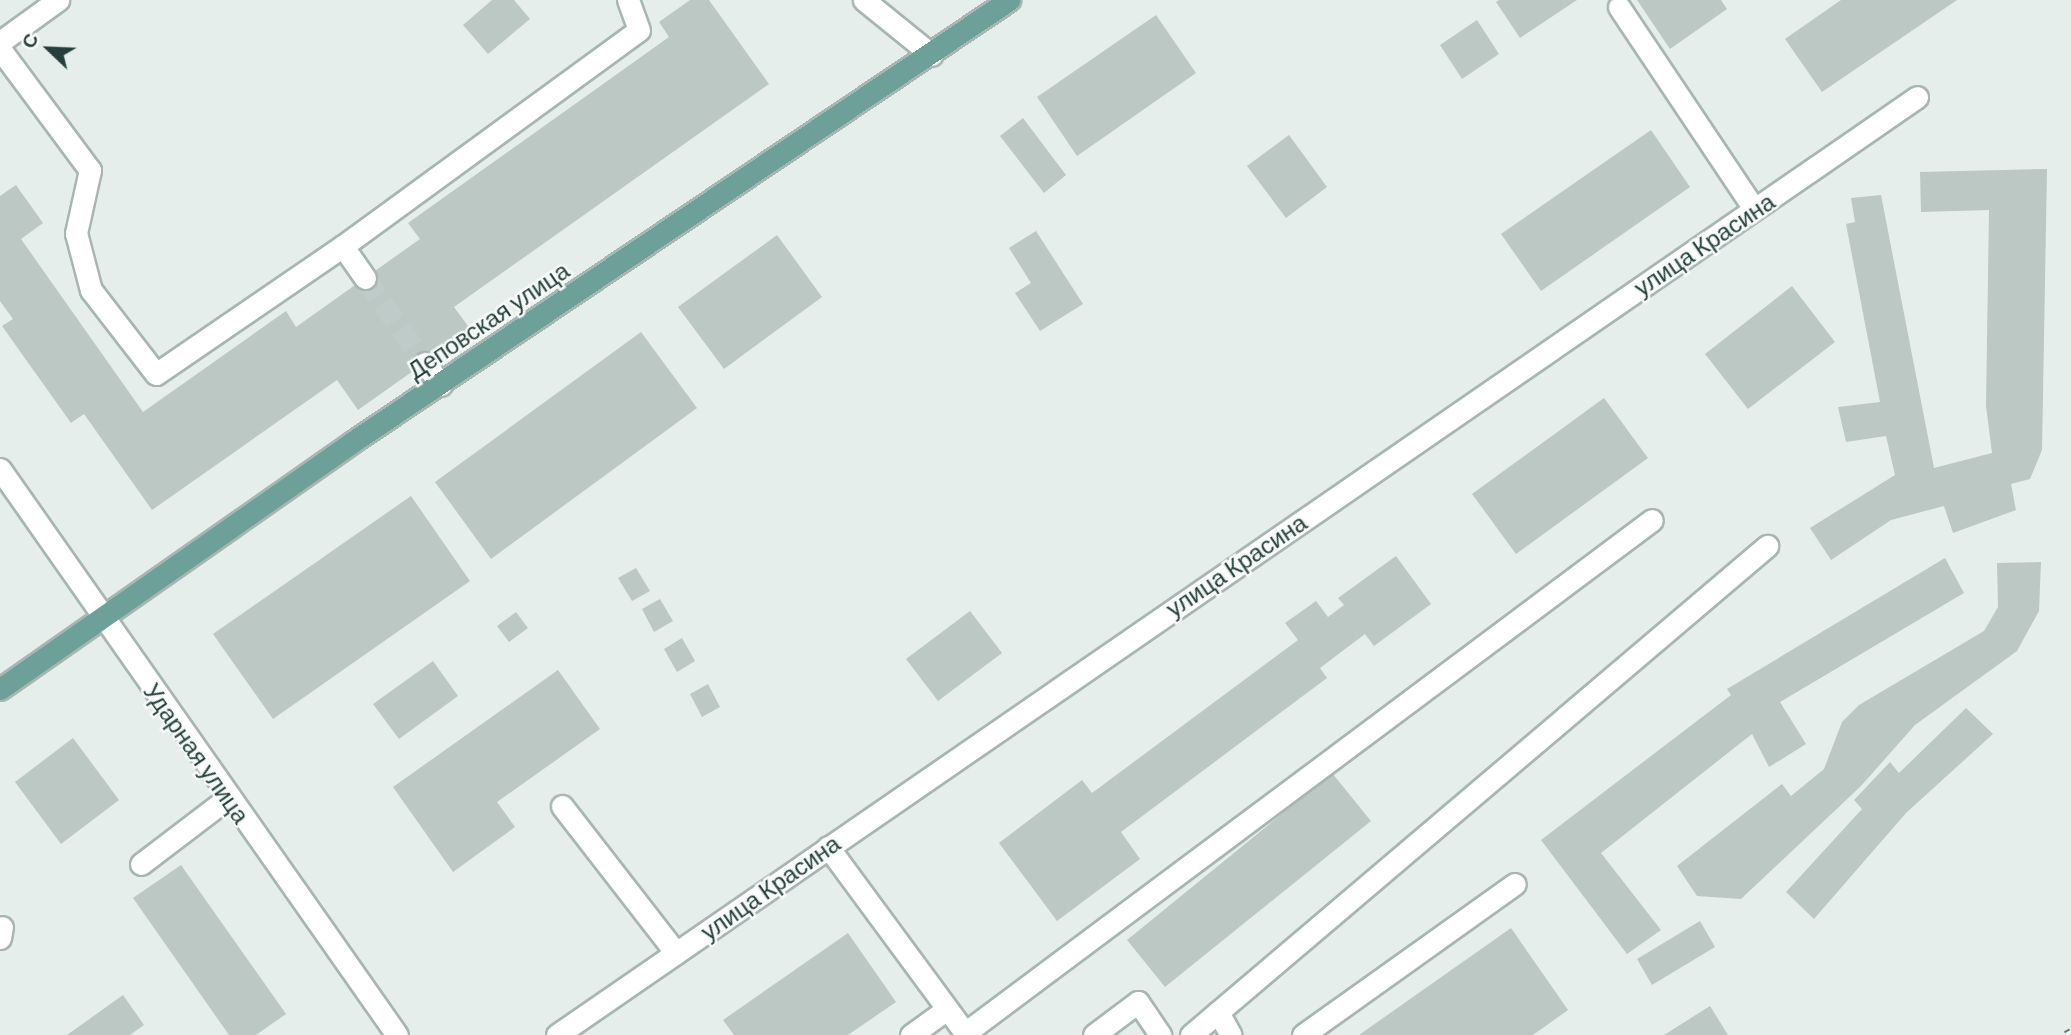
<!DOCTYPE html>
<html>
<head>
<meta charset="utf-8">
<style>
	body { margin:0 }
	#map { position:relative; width:2071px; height:1035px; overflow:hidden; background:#e5eeeb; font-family:Barlow,sans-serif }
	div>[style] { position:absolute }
	.building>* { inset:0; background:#bbc8c4 }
	.minor-tunnel>* { height:21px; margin-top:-10.5px; transform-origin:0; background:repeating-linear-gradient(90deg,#bfcbc8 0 21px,transparent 0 31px) }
	.roads { filter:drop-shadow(2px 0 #a8b6b3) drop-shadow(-2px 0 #a8b6b3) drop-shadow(0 2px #a8b6b3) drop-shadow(0 -2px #a8b6b3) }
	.minor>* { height:21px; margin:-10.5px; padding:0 10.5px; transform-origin:10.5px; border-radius:10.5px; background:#fff }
	.major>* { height:21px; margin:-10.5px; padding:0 10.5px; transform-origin:10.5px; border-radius:10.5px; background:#6da099 }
	.rail>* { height:8px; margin-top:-4px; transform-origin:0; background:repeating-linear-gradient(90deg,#f6faf8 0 16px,#607a76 0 32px); box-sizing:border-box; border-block:2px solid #607a76 }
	span { translate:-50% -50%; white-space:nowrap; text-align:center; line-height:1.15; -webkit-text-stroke:5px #f6faf8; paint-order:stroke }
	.street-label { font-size:24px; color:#253f3b }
	.north { position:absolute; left:14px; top:14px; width:70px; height:70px; -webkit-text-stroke:5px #f6faf8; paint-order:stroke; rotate:293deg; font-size:19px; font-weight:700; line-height:28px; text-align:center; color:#253f3b }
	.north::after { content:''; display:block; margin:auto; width:24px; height:32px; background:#253f3b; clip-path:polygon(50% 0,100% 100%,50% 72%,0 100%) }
</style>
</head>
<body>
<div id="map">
	<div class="building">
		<div style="clip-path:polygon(492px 0,514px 0,530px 19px,488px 54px,463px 25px)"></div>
		<div style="clip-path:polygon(690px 0,709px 0,769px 84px,454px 307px,471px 330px,358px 410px,337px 380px,152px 510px,84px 414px,71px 423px,2px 326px,13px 319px,0 301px,0 196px,16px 185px,43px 223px,21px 239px,143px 412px,286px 311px,296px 327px,420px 239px,408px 223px,669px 37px,659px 22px)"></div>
		<div style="clip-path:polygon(1499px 0,1577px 0,1520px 38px,1496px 2px)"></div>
		<div style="clip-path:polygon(1637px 0,1721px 0,1727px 9px,1670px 49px)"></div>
		<div style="clip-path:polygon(1841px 0,1957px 0,1822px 92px,1785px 39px)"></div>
		<div style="clip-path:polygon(1156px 15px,1196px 73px,1077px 156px,1037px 97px)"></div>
		<div style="clip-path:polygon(1477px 20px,1499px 54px,1462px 79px,1440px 45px)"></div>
		<div style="clip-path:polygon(1023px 118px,1066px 175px,1044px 193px,1000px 136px)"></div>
		<div style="clip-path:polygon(1651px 130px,1690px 187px,1541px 291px,1501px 234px)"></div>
		<div style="clip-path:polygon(1289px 135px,1327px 187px,1286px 218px,1247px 166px)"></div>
		<div style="clip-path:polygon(2047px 169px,2042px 450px,2030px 479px,2011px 484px,2016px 510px,1953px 533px,1944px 506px,1891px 520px,1831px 560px,1810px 528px,1895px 475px,1886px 436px,1846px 442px,1838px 407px,1880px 402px,1846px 224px,1855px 222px,1851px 198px,1881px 195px,1934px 468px,1992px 453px,1986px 406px,1989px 210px,1921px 212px,1920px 172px)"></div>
		<div style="clip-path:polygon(1036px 231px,1083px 304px,1040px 331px,1015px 293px,1031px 283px,1009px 248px)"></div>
		<div style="clip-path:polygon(777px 235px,822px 297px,724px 369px,678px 307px)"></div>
		<div style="clip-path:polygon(1792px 286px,1835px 342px,1748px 409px,1705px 354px)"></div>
		<div style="clip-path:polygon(641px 332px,697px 408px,491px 559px,435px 482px)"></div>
		<div style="clip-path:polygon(1604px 398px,1648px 458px,1516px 554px,1472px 494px)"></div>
		<div style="clip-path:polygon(411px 496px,470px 581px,273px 719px,213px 634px)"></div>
		<div style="clip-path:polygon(1396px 556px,1431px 604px,1374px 646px,1365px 634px,1320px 668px,1327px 678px,1121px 832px,1140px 859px,1057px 921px,999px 843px,1082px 780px,1092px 793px,1298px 640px,1285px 623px,1316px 601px,1328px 617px,1344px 605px,1338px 598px)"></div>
		<div style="clip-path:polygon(1945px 558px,1964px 593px,1780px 702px,1806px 744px,1769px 767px,1752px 734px,1601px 853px,1661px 930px,1627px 954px,1541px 840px,1731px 695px,1727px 689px)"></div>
		<div style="clip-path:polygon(2041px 562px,2039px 611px,2017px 651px,1915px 725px,1861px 786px,1741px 899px,1697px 896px,1677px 866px,1782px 784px,1791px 796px,1824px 769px,1842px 722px,1859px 705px,1984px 631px,1998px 607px,1997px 563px)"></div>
		<div style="clip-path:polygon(636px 568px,650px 591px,632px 601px,618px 578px)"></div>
		<div style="clip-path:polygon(660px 599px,673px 621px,654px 632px,642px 609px)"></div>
		<div style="clip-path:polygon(970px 611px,1002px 653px,938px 701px,906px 659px)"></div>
		<div style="clip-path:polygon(516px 612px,528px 628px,509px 642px,497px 626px)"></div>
		<div style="clip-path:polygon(682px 638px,695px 661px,677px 672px,664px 649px)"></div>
		<div style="clip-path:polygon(433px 661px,458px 696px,399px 739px,373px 704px)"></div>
		<div style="clip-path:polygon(558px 670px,600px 729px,497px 802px,515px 827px,453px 872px,393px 787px)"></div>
		<div style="clip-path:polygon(708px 684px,720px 707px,702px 717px,690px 694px)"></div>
		<div style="clip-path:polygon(1966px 708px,1993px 734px,1906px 813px,1814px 919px,1786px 892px,1862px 809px,1854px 800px,1890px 762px,1899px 773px)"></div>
		<div style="clip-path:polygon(73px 738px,119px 800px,61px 844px,15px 782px)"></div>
		<div style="clip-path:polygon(1332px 773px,1371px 821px,1165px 987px,1127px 940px)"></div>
		<div style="clip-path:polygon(181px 865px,286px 1014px,256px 1035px,229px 1035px,133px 898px)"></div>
		<div style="clip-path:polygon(1700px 921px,1715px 947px,1652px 985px,1637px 959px)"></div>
		<div style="clip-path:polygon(1511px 928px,1568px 1010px,1533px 1035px,1359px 1035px)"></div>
		<div style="clip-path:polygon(848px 933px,896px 1002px,848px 1035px,734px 1035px,723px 1020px)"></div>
		<div style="clip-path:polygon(123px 995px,144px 1025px,130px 1035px,67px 1035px)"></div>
		<div style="clip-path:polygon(1710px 1006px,1728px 1035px,1664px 1035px)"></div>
	</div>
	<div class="minor-tunnel">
		<div style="left:365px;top:278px;width:104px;rotate:54.8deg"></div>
	</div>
	<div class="roads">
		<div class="minor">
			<div style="left:864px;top:0;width:87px;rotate:39deg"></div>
			<div style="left:1619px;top:7px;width:243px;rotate:56.2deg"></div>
			<div style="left:0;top:42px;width:72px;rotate:-35.9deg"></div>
			<div style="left:0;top:49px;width:151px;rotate:53.4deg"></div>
			<div style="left:90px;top:170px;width:65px;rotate:102.5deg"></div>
			<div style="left:76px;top:233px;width:59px;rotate:75.3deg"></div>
			<div style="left:91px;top:290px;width:106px;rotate:52.3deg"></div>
			<div style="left:156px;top:374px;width:227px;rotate:-34.4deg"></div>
			<div style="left:365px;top:278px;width:39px;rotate:-125deg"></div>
			<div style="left:343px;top:246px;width:366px;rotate:-36.1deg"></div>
			<div style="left:639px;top:30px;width:32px;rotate:-110deg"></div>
			<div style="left:425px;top:363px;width:27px;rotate:54deg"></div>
			<div style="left:0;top:469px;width:691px;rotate:54.95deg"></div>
			<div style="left:562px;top:806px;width:186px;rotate:52.2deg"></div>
			<div style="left:828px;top:847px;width:231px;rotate:53.6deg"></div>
			<div style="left:965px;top:1033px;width:857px;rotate:-36.75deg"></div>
			<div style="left:141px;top:864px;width:111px;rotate:-37.3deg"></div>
			<div style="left:0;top:938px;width:11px;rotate:-80deg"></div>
			<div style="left:1218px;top:1012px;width:26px;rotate:61deg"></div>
			<div style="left:557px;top:1035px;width:1652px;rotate:-34.59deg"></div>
			<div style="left:911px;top:1035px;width:44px;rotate:-35.8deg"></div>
			<div style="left:1094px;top:1035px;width:55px;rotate:-36.9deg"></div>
			<div style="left:1138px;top:1002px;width:40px;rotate:56deg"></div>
			<div style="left:1191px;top:1035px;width:756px;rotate:-40.33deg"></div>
			<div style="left:1303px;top:1035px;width:260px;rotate:-35.5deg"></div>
		</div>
		<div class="major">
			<div style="left:0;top:689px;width:432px;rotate:-35deg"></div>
			<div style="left:354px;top:441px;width:790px;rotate:-33.95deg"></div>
		</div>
	</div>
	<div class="rail">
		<div style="left:2066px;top:1035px;width:6px;rotate:-31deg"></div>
	</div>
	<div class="street-label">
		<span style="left:1704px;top:244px;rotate:-34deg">улица Красина</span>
		<span style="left:488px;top:320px;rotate:-34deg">Деповская улица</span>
		<span style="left:1236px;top:565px;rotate:-34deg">улица Красина</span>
		<span style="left:197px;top:753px;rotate:55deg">Ударная улица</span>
		<span style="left:770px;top:887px;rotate:-35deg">улица Красина</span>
	</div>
	<div class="north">С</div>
</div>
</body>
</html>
